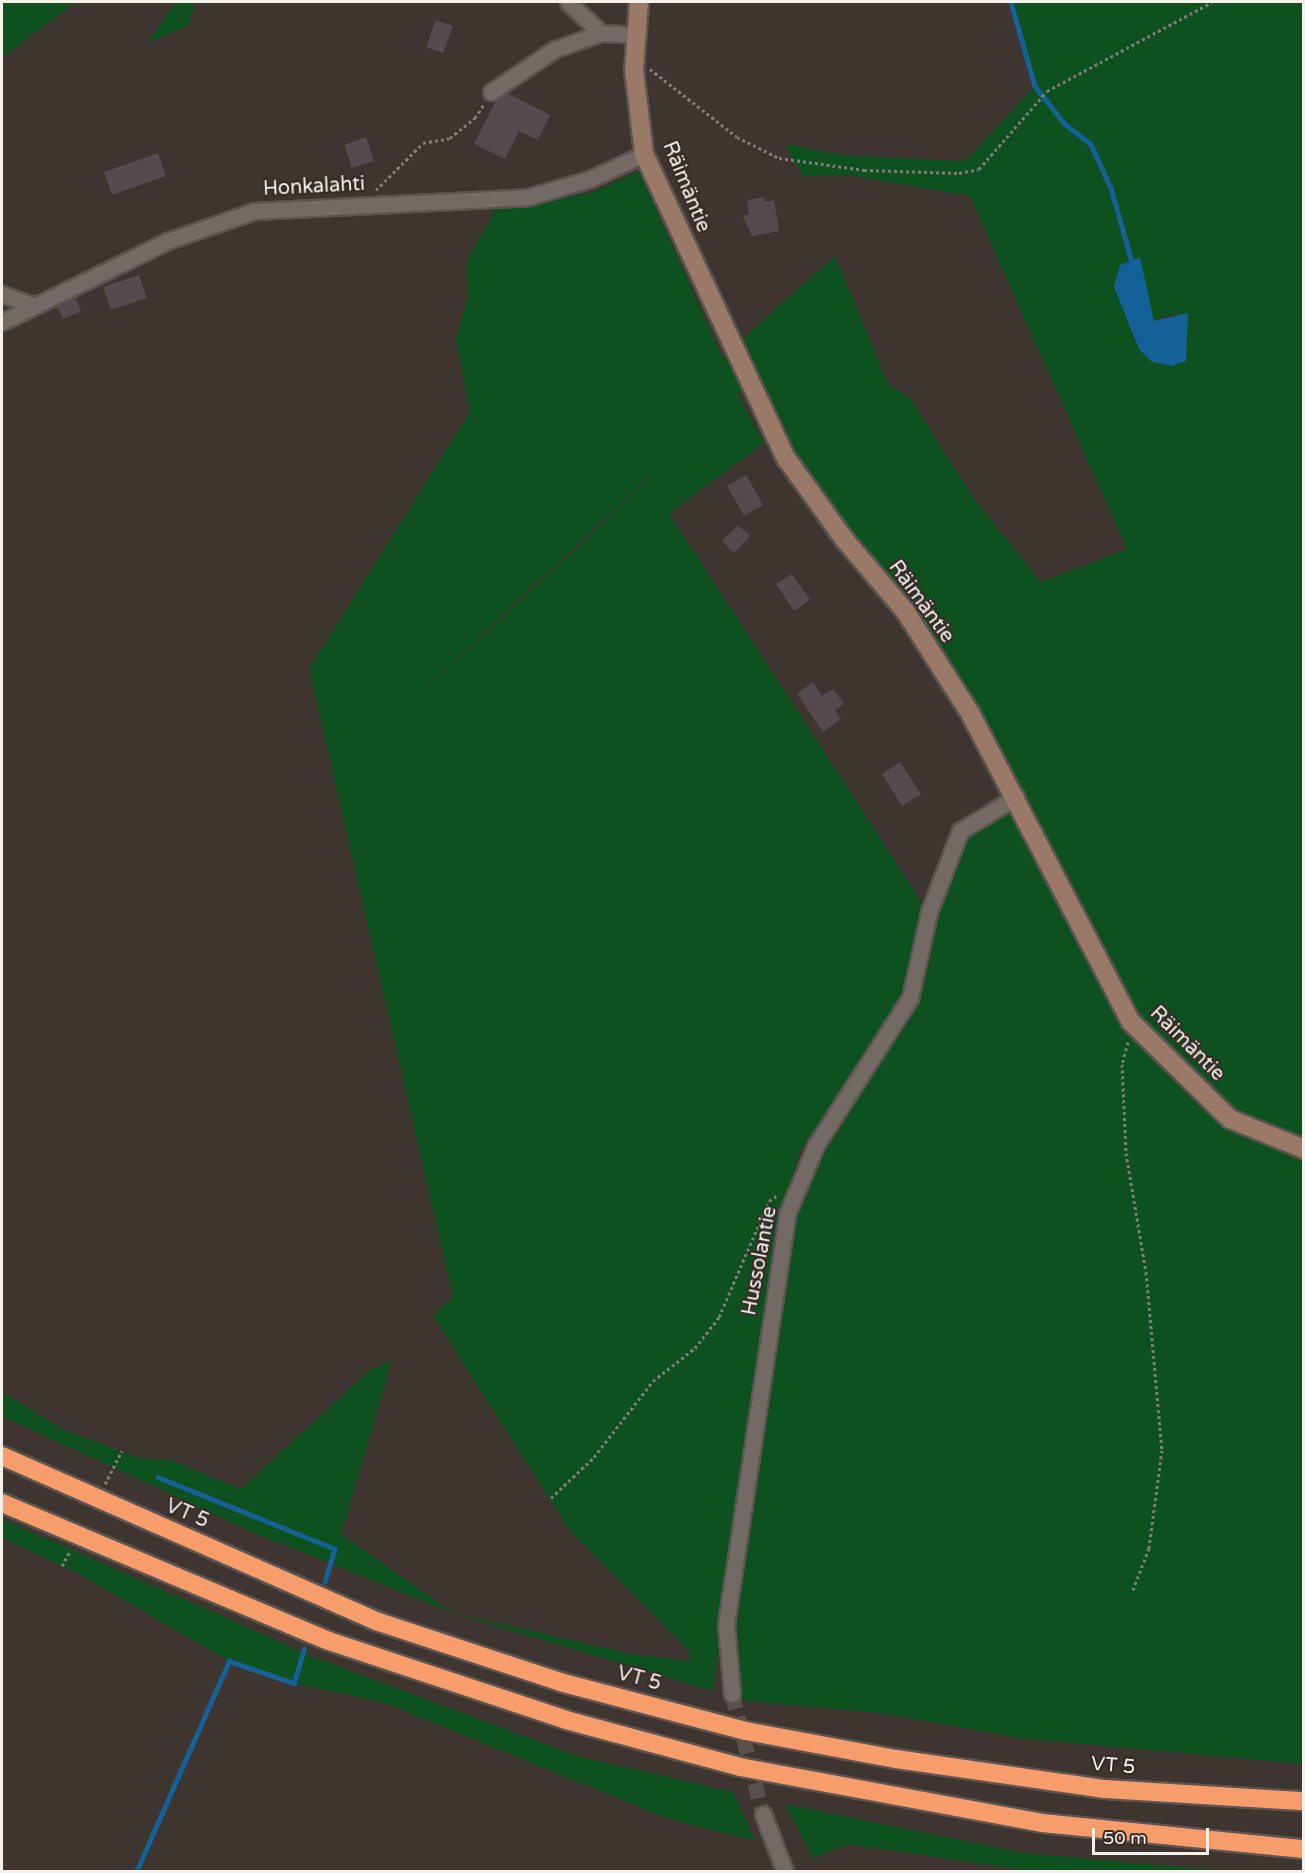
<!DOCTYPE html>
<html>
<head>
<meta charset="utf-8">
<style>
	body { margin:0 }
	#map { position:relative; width:1305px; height:1873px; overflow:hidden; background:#3e3531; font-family:"Varela Round",sans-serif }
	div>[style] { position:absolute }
	.green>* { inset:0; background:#0d511f }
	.water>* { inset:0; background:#136197 }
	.stream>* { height:4.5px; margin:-2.25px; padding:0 2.25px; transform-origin:2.25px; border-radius:2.25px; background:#136197 }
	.building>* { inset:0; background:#554a4e }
	.street-tunnel>* { height:15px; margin-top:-7.5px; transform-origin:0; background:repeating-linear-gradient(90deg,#5a514d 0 15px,transparent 0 23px) }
	.path>* { height:3px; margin-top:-1.5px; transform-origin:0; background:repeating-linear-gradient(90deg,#827a76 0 3px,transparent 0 6px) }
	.roads { filter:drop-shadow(2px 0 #5c5450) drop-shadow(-2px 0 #5c5450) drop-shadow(0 2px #5c5450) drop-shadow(0 -2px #5c5450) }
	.street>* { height:15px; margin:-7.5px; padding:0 7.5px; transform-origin:7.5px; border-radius:7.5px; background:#746a65 }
	.secondary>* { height:18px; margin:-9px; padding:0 9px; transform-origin:9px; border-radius:9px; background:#9b7967 }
	.highway>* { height:18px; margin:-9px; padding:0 9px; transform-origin:9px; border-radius:9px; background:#f79d6c }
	span { translate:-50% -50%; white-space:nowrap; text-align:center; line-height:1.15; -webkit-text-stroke:4.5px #342b27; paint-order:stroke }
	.street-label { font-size:20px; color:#f7f1ee }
	.frame { position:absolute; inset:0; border:3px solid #f7f1ee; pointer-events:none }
	.scale { position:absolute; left:1092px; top:1828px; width:117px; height:27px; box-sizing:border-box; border:3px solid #f7f1ee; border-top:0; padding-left:8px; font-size:18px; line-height:21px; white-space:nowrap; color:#f7f1ee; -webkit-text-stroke:4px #342b27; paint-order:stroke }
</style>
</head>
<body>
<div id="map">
	<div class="green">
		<div style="clip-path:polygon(2px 2px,76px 2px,2px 57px)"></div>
		<div style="clip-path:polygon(176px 2px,195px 2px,188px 26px,147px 43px)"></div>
		<div style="clip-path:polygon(evenodd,1011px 2px,1303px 2px,1303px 1764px,1018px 1738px,888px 1714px,748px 1701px,732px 1694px,726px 1624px,787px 1214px,816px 1145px,910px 998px,960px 831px,1016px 797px,970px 713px,844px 539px,749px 384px,738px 395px,764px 443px,669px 513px,923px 904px,904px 993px,800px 1151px,781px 1213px,713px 1691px,453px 1613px,257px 1534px,2px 1416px,2px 1392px,64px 1430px,139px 1458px,171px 1460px,241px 1489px,370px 1370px,392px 1360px,341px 1534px,453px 1613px,632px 1654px,689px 1661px,689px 1651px,571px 1532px,433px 1316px,453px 1297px,309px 669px,470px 412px,456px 338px,468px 298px,466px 262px,496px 209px,591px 193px,639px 171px,722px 357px,835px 256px,888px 384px,909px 397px,974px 499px,1041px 582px,1127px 549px,970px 196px,848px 175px,803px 176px,785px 144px,848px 156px,966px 161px,1035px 86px,1011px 2px,1115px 287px,1147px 297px,1154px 321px,1178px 311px,1139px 349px,1115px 287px,1011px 2px,649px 477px,650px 478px,410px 705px,520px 598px,649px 477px)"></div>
		<div style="clip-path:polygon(2px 1519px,319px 1659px,577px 1756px,733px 1792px,755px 1841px,669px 1819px,385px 1703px,294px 1683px,229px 1661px,76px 1572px,2px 1538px)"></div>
		<div style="clip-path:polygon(785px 1804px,1024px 1853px,1229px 1871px,1036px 1872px,848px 1844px,813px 1858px)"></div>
	</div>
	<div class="water">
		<div style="clip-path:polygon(1140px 257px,1154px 321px,1188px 313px,1186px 361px,1172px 366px,1152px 362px,1139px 349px,1114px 287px,1120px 265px)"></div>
	</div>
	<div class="stream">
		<div style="left:1011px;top:2px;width:87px;rotate:74.1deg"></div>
		<div style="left:1035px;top:86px;width:47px;rotate:51.9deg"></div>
		<div style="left:1064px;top:123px;width:34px;rotate:38deg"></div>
		<div style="left:1091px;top:144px;width:48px;rotate:65.6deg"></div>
		<div style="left:1111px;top:188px;width:73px;rotate:74.1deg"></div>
		<div style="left:158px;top:1477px;width:191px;rotate:22.1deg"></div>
		<div style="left:335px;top:1549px;width:34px;rotate:107deg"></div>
		<div style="left:136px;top:1872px;width:231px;rotate:-66.2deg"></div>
		<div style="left:229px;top:1661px;width:69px;rotate:18.7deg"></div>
		<div style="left:294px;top:1683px;width:35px;rotate:-74deg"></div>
	</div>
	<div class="building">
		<div style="clip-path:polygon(436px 20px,453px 26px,443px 53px,426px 47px)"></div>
		<div style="clip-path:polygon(507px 93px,550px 115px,538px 140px,519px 131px,505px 159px,474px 144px,497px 99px)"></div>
		<div style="clip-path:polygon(366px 137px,374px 161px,352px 168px,344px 145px)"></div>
		<div style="clip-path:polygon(158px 153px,166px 176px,112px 195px,104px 172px)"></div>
		<div style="clip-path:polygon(764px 197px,765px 202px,774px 200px,779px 231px,752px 236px,743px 216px,749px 214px,747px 200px)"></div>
		<div style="clip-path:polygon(139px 275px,147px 298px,111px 310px,103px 287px)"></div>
		<div style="clip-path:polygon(75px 297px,81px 311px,63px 319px,57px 306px)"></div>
		<div style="clip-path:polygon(746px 475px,763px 505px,744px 516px,727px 486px)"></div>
		<div style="clip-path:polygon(738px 525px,750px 536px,734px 553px,722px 541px)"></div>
		<div style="clip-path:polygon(792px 574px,810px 600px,794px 611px,776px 584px)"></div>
		<div style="clip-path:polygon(813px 682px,822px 696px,833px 689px,844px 704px,835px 710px,841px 719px,823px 732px,797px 694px)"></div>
		<div style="clip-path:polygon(900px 762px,921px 794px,902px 806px,882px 774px)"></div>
	</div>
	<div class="street-tunnel">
		<div style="left:732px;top:1694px;width:124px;rotate:75.5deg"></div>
	</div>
	<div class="path">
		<div style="left:650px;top:69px;width:110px;rotate:38deg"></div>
		<div style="left:737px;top:137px;width:47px;rotate:26.6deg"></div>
		<div style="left:779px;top:158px;width:86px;rotate:8deg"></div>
		<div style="left:864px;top:170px;width:95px;rotate:1.8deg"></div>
		<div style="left:959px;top:173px;width:20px;rotate:-11deg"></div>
		<div style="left:979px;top:169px;width:103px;rotate:-48.9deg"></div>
		<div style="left:1047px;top:91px;width:187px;rotate:-28.3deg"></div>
		<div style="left:376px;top:190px;width:66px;rotate:-45deg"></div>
		<div style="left:423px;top:143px;width:27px;rotate:-10deg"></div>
		<div style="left:450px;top:138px;width:32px;rotate:-39deg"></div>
		<div style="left:475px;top:118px;width:17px;rotate:-57deg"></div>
		<div style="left:1128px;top:1042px;width:23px;rotate:105deg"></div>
		<div style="left:1122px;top:1064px;width:89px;rotate:87.4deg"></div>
		<div style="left:1126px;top:1153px;width:121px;rotate:80.5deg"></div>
		<div style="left:1146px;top:1272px;width:179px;rotate:84.9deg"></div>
		<div style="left:1162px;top:1450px;width:99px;rotate:97.6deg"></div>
		<div style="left:1149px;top:1548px;width:45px;rotate:110.9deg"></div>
		<div style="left:105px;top:1484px;width:37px;rotate:-63deg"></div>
		<div style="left:551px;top:1498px;width:59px;rotate:-43.6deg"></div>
		<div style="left:594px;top:1457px;width:96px;rotate:-52.2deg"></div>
		<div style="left:653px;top:1381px;width:53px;rotate:-38.2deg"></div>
		<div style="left:695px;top:1348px;width:39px;rotate:-52deg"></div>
		<div style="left:719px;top:1317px;width:126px;rotate:-66.7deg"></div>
		<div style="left:769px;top:1201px;width:12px;rotate:-35deg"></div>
		<div style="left:62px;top:1566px;width:17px;rotate:-62deg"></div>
	</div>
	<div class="roads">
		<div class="street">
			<div style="left:568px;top:2px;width:45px;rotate:43.2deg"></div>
			<div style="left:491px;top:92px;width:77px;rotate:-33.9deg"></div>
			<div style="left:555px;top:49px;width:49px;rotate:-19.2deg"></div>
			<div style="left:601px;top:33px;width:35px;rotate:3deg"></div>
			<div style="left:2px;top:294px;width:33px;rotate:20deg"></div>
			<div style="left:2px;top:322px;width:184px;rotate:-26.1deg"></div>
			<div style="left:167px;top:241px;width:92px;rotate:-19deg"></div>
			<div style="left:254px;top:211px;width:274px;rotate:-2.9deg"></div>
			<div style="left:528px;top:197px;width:65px;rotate:-16.2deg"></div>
			<div style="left:590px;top:179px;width:60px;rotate:-24.8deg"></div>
			<div style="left:732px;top:1694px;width:70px;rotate:-94.9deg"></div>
			<div style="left:726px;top:1624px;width:415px;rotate:-81.5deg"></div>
			<div style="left:787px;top:1214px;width:75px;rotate:-67.2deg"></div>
			<div style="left:816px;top:1145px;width:174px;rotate:-57.4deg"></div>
			<div style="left:910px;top:998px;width:88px;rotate:-77.5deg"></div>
			<div style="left:929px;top:912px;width:87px;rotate:-69.1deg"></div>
			<div style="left:960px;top:831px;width:66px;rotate:-31.3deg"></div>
			<div style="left:763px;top:1814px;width:62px;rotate:69.2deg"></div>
		</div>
		<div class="secondary">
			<div style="left:639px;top:2px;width:68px;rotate:94.2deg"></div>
			<div style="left:634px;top:70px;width:85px;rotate:83.2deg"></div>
			<div style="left:644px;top:154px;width:336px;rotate:65deg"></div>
			<div style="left:786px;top:458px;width:100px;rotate:54.4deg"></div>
			<div style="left:844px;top:539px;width:94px;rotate:49.7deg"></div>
			<div style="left:905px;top:611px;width:121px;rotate:57.5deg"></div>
			<div style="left:970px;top:713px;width:348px;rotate:62.5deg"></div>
			<div style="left:1131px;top:1022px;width:139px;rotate:44.4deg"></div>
			<div style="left:1230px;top:1119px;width:80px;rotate:22.1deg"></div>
		</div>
		<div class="highway">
			<div style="left:2px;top:1456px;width:412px;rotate:23.8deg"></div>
			<div style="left:379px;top:1622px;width:191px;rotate:18.3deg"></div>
			<div style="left:560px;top:1682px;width:192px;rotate:14.8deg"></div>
			<div style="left:746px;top:1731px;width:153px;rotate:10.6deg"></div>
			<div style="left:896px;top:1759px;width:211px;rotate:8.2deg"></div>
			<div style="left:1105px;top:1789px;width:199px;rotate:3.5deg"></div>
			<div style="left:2px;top:1503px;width:355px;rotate:22.9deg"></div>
			<div style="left:329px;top:1641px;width:250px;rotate:18.4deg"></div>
			<div style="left:566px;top:1720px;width:180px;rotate:15.1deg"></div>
			<div style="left:740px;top:1767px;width:307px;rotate:10.5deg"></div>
			<div style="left:1042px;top:1823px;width:263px;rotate:5.7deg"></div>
		</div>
	</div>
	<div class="street-label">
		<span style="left:314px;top:187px;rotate:-3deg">Honkalahti</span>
		<span style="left:686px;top:187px;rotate:68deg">Räimäntie</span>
		<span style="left:921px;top:602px;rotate:54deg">Räimäntie</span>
		<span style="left:1187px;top:1044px;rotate:45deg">Räimäntie</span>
		<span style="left:760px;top:1261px;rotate:-79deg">Hussolantie</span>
		<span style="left:187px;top:1514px;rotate:23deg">VT 5</span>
		<span style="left:639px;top:1679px;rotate:15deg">VT 5</span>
		<span style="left:1113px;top:1766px;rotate:5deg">VT 5</span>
	</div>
	<div class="frame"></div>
	<div class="scale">50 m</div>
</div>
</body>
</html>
